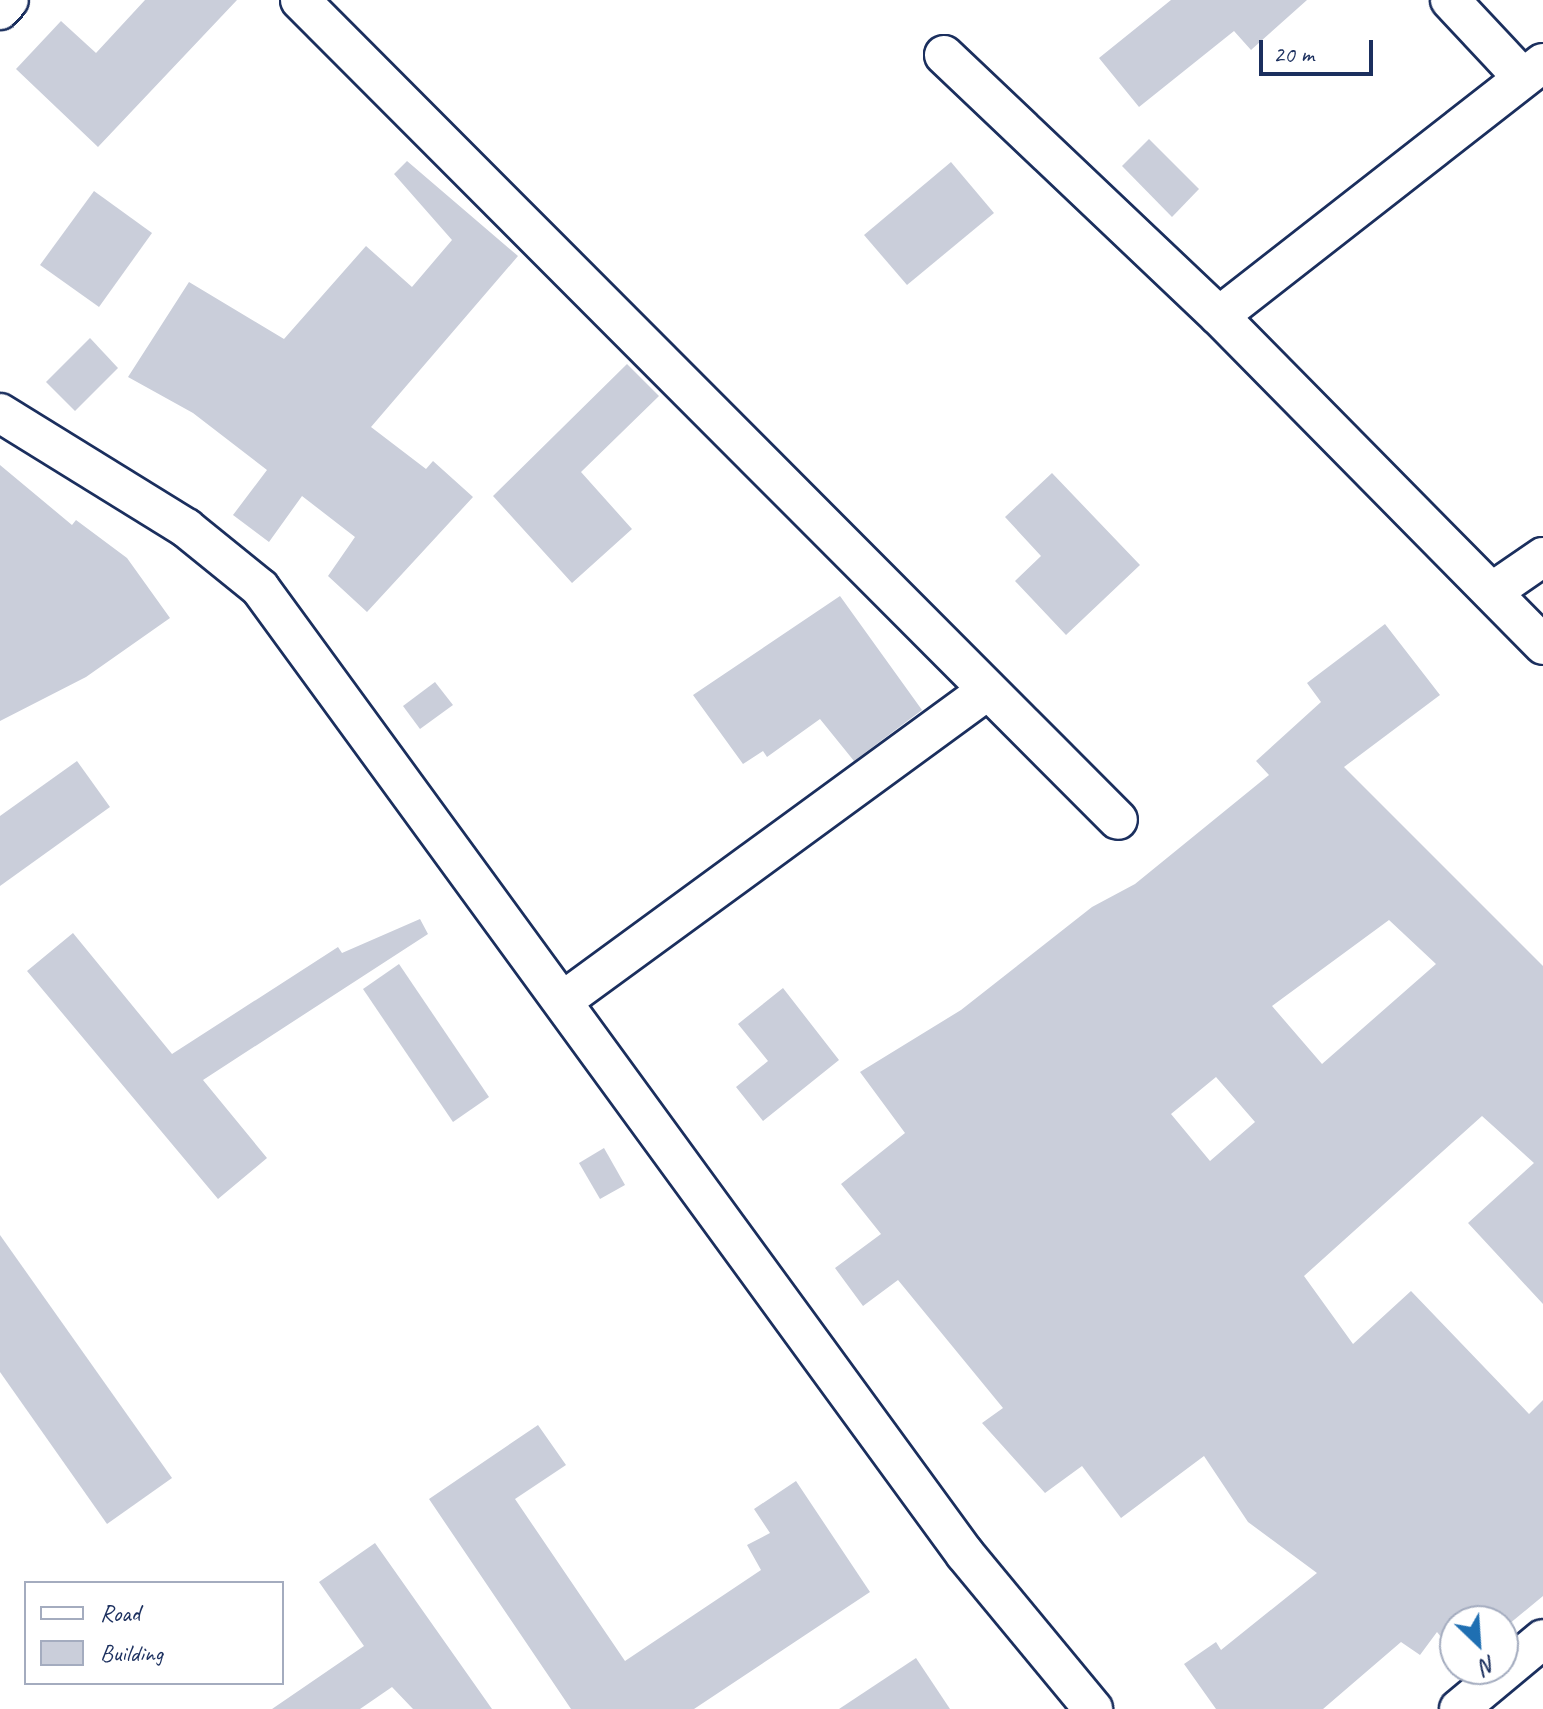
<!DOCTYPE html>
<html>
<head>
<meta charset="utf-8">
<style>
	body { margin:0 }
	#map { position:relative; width:1543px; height:1709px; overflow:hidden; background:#fff; font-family:Caveat,sans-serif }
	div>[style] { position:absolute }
	.building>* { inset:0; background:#caceda }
	.roads { filter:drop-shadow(2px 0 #1b2f5e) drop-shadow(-2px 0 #1b2f5e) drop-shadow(0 2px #1b2f5e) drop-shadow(0 -2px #1b2f5e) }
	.street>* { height:38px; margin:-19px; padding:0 19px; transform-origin:19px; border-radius:19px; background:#fff }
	span { translate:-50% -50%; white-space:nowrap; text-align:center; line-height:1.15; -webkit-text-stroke:6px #fff; paint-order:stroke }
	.legend { position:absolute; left:24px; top:1581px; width:260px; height:104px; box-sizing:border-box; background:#fff; border:2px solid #a4acbf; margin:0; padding:10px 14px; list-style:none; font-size:24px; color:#1b2f5e }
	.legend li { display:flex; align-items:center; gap:16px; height:40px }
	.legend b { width:40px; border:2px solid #a4acbf }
	.north { position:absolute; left:1439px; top:1605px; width:80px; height:80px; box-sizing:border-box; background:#fff; border:2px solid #a4acbf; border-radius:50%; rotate:155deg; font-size:22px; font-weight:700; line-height:32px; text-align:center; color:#1b2f5e }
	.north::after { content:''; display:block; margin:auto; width:28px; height:36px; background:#1f6fb2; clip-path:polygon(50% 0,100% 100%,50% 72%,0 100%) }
	.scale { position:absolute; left:1259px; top:40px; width:114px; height:36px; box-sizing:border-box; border:4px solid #1b2f5e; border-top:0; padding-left:10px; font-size:24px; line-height:28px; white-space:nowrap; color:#1b2f5e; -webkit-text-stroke:6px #fff; paint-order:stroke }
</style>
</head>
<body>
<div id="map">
	<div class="building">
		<div style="clip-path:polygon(145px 0,237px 0,98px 147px,16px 69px,61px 21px,96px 53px)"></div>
		<div style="clip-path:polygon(1171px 0,1307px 0,1251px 50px,1234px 31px,1139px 107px,1099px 58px)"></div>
		<div style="clip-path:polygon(1149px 139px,1199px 189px,1172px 217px,1122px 166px)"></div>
		<div style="clip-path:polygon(407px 161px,518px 256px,371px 427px,426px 469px,433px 461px,473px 497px,367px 612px,328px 576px,355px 537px,302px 496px,269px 542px,233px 515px,267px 470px,193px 413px,128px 377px,189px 282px,284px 339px,366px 246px,412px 287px,452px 240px,394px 174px)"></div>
		<div style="clip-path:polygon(951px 162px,994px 213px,907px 285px,864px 235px)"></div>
		<div style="clip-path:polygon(94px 191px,152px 233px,99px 307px,40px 265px)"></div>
		<div style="clip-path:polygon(90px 338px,118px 368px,75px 411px,46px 382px)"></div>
		<div style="clip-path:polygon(627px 364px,659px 396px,581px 472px,632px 529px,572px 583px,493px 496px)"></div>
		<div style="clip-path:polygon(0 465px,72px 525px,76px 520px,127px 558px,170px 618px,86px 677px,0 721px)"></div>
		<div style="clip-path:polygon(1052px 473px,1140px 565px,1066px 635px,1015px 581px,1041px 556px,1005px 517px)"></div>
		<div style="clip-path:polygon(840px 596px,922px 710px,854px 761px,820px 719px,767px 757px,763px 751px,743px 764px,693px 695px)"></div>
		<div style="clip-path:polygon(evenodd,1385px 624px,1440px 695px,1344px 767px,1543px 966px,1543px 1304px,1468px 1223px,1534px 1163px,1482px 1116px,1304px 1276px,1353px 1344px,1411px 1291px,1529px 1414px,1543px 1400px,1543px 1596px,1503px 1629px,1503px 1621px,1455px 1621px,1455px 1654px,1437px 1632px,1420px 1655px,1401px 1642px,1323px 1709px,1216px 1709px,1184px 1664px,1216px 1642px,1221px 1650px,1317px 1573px,1248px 1522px,1204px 1456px,1121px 1518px,1082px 1466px,1045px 1493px,982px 1423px,1003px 1408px,898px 1280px,863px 1306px,835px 1268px,881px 1234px,841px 1184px,905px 1133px,860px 1072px,961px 1010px,1092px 907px,1135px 884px,1269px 775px,1256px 761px,1321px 702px,1307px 683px,1385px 624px,1389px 920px,1436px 964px,1322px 1064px,1272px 1006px,1389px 920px,1385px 624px,1216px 1077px,1255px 1122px,1210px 1161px,1171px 1114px,1216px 1077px)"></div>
		<div style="clip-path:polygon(435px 682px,453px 705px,420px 729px,403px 706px)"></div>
		<div style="clip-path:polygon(77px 761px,110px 807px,0 886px,0 816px)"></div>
		<div style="clip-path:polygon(420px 919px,428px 934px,203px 1080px,267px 1158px,218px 1199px,27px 971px,73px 933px,172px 1054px,338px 947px,342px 953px)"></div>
		<div style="clip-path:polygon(399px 964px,489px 1097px,453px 1122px,363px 989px)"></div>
		<div style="clip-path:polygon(783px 988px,839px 1060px,763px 1121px,736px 1087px,768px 1061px,738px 1024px)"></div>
		<div style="clip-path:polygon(604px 1148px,625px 1185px,600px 1199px,579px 1163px)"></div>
		<div style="clip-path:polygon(0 1235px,172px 1478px,107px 1524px,0 1372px)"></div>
		<div style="clip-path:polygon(538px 1425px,566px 1465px,515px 1499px,625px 1661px,761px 1570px,747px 1545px,770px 1533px,754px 1509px,796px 1481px,870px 1592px,694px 1709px,571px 1709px,429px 1499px)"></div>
		<div style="clip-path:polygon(375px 1543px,492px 1709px,413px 1709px,392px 1687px,360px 1709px,272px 1709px,364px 1646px,319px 1582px)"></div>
		<div style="clip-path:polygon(916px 1658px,950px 1709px,839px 1709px)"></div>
	</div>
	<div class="roads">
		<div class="street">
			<div style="left:300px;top:0;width:1158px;rotate:45.07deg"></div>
			<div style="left:1450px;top:0;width:105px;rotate:46.9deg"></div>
			<div style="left:0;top:10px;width:13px;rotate:-48deg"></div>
			<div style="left:944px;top:55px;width:379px;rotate:43.5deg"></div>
			<div style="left:1219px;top:316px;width:462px;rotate:45.4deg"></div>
			<div style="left:1219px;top:316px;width:411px;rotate:-38deg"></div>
			<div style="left:0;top:413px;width:219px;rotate:31.7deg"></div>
			<div style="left:186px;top:528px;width:95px;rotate:39deg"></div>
			<div style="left:260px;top:588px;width:1196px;rotate:53.88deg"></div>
			<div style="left:965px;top:1554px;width:201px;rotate:50.4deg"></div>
			<div style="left:1492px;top:592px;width:62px;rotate:-34.5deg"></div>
			<div style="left:564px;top:1000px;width:525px;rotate:-36.17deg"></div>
			<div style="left:1459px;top:1709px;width:109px;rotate:-39.8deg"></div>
		</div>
	</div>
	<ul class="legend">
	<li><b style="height:10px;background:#fff"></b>Road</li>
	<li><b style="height:22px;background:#caceda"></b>Building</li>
	</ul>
	<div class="north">N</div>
	<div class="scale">20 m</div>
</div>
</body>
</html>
